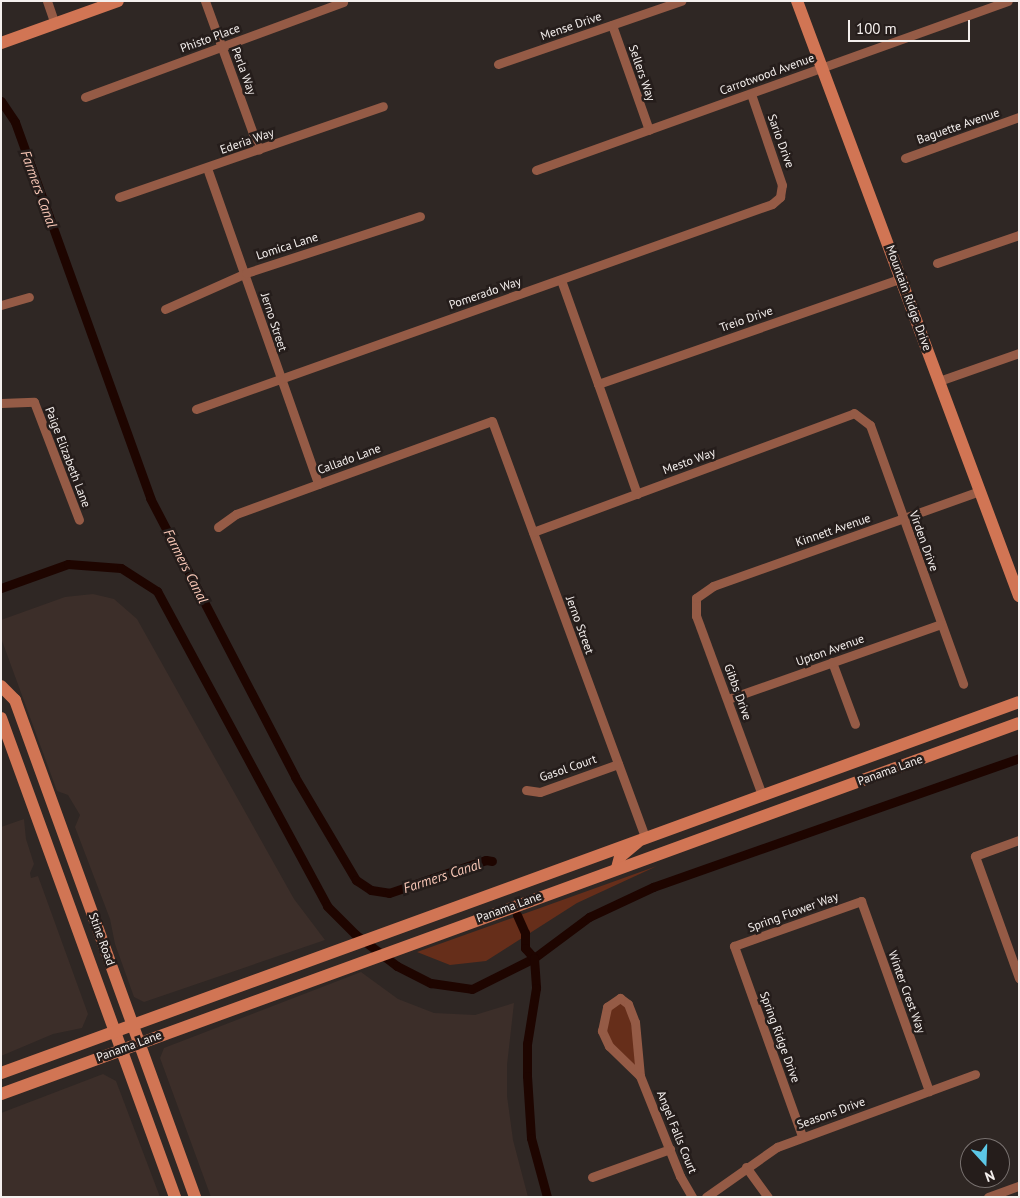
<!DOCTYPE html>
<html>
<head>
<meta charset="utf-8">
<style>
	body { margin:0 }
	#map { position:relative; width:1020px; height:1198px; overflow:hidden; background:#2f2724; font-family:"PT Sans",sans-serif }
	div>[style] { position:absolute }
	.built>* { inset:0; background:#3c2e29 }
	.green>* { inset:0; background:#662e1a }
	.canal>* { height:9px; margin:-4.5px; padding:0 4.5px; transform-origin:4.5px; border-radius:4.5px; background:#1e0500 }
	.street>* { height:9px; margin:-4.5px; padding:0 4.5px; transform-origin:4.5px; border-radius:4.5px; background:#955b46 }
	.secondary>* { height:12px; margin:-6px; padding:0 6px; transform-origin:6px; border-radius:6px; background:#d17554 }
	span { translate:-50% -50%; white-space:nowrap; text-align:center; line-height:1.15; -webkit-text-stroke:5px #251d1b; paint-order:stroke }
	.street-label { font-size:12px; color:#f4efed }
	.water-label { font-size:14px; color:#fac8b7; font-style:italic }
	.frame { position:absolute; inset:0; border:2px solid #f4efed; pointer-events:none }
	.north { position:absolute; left:960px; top:1138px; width:50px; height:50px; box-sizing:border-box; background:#251d1b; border:1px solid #78716f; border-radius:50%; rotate:160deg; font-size:14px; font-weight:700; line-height:20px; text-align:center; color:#f4efed }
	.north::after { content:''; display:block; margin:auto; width:18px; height:22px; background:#5cc7e7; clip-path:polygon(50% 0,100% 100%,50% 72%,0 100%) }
	.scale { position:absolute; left:848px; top:20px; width:122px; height:22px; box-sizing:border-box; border:2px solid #f4efed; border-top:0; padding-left:6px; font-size:15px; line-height:18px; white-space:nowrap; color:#f4efed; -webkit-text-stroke:4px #251d1b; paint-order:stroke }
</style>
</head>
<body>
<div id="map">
	<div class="built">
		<div style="clip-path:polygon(93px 594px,114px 599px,137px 619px,294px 899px,325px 940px,144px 1002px,134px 997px,115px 944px,110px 919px,75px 827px,80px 815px,68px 795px,57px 791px,1px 638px,1px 620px,65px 597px)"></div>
		<div style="clip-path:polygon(24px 819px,26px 839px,34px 864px,30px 873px,31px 878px,38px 876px,88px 1014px,82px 1028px,53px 1034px,1px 1056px,1px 827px)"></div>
		<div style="clip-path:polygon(361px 972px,398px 999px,434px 1013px,475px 1015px,514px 1003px,507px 1065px,507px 1096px,513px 1140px,528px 1197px,211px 1197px,160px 1058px,164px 1048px)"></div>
		<div style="clip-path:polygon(103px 1074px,116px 1081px,160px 1197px,1px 1197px,1px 1113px)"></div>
	</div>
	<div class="green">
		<div style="clip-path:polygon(657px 866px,577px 903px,486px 961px,450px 965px,417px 952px)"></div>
		<div style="clip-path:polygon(615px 999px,628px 1004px,640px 1076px,602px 1031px)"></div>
	</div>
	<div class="canal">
		<div style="left:1px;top:101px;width:25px;rotate:56deg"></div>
		<div style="left:15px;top:122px;width:400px;rotate:70.2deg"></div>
		<div style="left:150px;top:498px;width:314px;rotate:62.5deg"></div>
		<div style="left:295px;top:777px;width:120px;rotate:59.4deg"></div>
		<div style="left:356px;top:880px;width:18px;rotate:34deg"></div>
		<div style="left:371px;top:890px;width:18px;rotate:9deg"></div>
		<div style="left:389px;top:893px;width:102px;rotate:-18.8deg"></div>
		<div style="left:486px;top:860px;width:6px;rotate:9deg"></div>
		<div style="left:1px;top:588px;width:71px;rotate:-19.7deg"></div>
		<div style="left:68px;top:564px;width:53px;rotate:4.3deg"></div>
		<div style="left:121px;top:568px;width:43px;rotate:32.6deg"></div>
		<div style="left:157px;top:591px;width:358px;rotate:61.6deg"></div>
		<div style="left:327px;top:906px;width:40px;rotate:45deg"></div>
		<div style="left:355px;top:934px;width:53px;rotate:37.3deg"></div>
		<div style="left:397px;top:966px;width:38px;rotate:27deg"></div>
		<div style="left:431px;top:983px;width:41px;rotate:8.3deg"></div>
		<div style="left:472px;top:989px;width:69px;rotate:-26.6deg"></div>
		<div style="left:534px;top:958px;width:69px;rotate:-36.7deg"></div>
		<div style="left:589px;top:917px;width:71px;rotate:-25.1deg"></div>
		<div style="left:653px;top:887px;width:388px;rotate:-19.4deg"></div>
		<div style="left:517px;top:915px;width:20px;rotate:66deg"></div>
		<div style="left:525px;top:933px;width:15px;rotate:90deg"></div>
		<div style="left:525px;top:948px;width:13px;rotate:48deg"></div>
		<div style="left:534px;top:958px;width:30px;rotate:86deg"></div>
		<div style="left:536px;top:988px;width:57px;rotate:99.1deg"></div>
		<div style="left:527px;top:1044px;width:32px;rotate:90deg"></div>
		<div style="left:527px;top:1076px;width:62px;rotate:86.3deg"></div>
		<div style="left:531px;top:1138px;width:61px;rotate:74.8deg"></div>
	</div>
	<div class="street">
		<div style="left:47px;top:1px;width:24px;rotate:71deg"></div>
		<div style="left:205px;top:1px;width:158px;rotate:70.1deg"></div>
		<div style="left:612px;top:25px;width:111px;rotate:70.6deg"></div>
		<div style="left:498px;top:64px;width:194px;rotate:-19deg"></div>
		<div style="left:85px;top:97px;width:275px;rotate:-20.2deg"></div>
		<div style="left:905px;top:158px;width:121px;rotate:-19.8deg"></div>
		<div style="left:207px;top:168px;width:335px;rotate:70.6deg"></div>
		<div style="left:536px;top:170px;width:501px;rotate:-19.7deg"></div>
		<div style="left:119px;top:197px;width:279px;rotate:-19deg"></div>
		<div style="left:937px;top:263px;width:87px;rotate:-18.9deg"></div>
		<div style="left:561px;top:280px;width:110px;rotate:70.4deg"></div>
		<div style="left:1px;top:305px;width:29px;rotate:-16deg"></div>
		<div style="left:165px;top:309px;width:89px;rotate:-24deg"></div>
		<div style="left:246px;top:273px;width:183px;rotate:-18.1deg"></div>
		<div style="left:939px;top:381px;width:85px;rotate:-19.3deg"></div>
		<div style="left:1px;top:403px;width:33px;rotate:-2deg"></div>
		<div style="left:34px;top:402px;width:126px;rotate:69.1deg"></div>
		<div style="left:196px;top:409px;width:611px;rotate:-19.59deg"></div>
		<div style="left:772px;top:204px;width:11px;rotate:-41deg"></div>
		<div style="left:780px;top:197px;width:12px;rotate:-81deg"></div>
		<div style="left:782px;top:185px;width:96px;rotate:-108.8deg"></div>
		<div style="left:637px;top:494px;width:117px;rotate:-109.5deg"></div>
		<div style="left:598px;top:384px;width:322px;rotate:-19.2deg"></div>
		<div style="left:218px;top:527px;width:22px;rotate:-36deg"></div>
		<div style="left:236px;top:514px;width:272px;rotate:-20deg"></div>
		<div style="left:492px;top:421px;width:443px;rotate:69.8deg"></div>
		<div style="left:533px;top:532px;width:342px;rotate:-20.3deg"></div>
		<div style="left:854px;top:413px;width:20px;rotate:37deg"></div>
		<div style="left:870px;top:425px;width:275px;rotate:70.2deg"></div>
		<div style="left:832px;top:662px;width:66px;rotate:69.6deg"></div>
		<div style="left:728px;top:699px;width:226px;rotate:-19.4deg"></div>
		<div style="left:526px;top:790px;width:14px;rotate:8deg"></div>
		<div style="left:540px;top:792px;width:83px;rotate:-19.7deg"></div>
		<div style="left:762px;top:795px;width:191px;rotate:-110.2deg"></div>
		<div style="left:696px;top:616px;width:18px;rotate:-90deg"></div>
		<div style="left:696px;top:598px;width:21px;rotate:-35deg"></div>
		<div style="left:713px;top:586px;width:283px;rotate:-19.6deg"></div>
		<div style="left:1019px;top:840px;width:47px;rotate:160deg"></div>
		<div style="left:975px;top:856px;width:130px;rotate:70.2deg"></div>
		<div style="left:620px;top:998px;width:10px;rotate:37deg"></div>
		<div style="left:628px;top:1004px;width:19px;rotate:69deg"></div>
		<div style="left:635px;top:1022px;width:54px;rotate:84.7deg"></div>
		<div style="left:640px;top:1076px;width:43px;rotate:-135.9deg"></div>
		<div style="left:609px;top:1046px;width:17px;rotate:-115deg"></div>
		<div style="left:602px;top:1031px;width:25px;rotate:-78deg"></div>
		<div style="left:607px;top:1007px;width:16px;rotate:-35deg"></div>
		<div style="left:640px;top:1076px;width:108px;rotate:68.2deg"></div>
		<div style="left:680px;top:1176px;width:24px;rotate:60deg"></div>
		<div style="left:802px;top:1136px;width:202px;rotate:-109.7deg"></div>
		<div style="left:734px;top:946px;width:135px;rotate:-19.5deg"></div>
		<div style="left:861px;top:901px;width:202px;rotate:70.3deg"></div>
		<div style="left:746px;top:1167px;width:37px;rotate:54deg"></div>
		<div style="left:592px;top:1177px;width:83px;rotate:-19.7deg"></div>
		<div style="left:706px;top:1197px;width:87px;rotate:-35.2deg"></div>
		<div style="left:777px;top:1147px;width:211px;rotate:-20.2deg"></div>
		<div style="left:988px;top:1197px;width:33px;rotate:-20deg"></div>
	</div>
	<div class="secondary">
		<div style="left:797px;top:1px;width:635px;rotate:69.54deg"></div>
		<div style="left:1px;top:43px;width:124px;rotate:-19.7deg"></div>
		<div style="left:1px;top:686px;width:20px;rotate:45deg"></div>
		<div style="left:15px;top:700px;width:529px;rotate:70.09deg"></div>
		<div style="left:1px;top:718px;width:510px;rotate:70.04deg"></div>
		<div style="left:617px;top:868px;width:11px;rotate:-75deg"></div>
		<div style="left:620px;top:857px;width:23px;rotate:-40deg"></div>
		<div style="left:1px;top:1073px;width:1083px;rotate:-20.02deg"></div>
		<div style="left:1px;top:1094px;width:1083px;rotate:-20.02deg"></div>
	</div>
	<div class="street-label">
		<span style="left:571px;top:26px;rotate:-19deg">Mense Drive</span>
		<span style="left:210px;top:38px;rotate:-20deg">Phisto Place</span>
		<span style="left:244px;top:71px;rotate:70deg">Perla Way</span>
		<span style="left:642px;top:73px;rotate:71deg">Sellers Way</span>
		<span style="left:767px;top:74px;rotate:-20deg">Carrotwood Avenue</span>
		<span style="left:958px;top:126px;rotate:-19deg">Baguette Avenue</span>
		<span style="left:247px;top:141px;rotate:-19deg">Ederia Way</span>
		<span style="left:781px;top:141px;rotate:70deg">Sario Drive</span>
		<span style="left:287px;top:246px;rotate:-18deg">Lomica Lane</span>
		<span style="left:485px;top:293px;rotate:-19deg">Pomerado Way</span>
		<span style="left:909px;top:298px;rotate:70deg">Mountain Ridge Drive</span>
		<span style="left:746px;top:319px;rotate:-19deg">Treio Drive</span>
		<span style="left:274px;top:322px;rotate:72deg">Jerno Street</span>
		<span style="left:68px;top:457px;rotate:69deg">Paige Elizabeth Lane</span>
		<span style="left:349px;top:459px;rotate:-20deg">Callado Lane</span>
		<span style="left:689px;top:461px;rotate:-20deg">Mesto Way</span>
		<span style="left:833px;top:530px;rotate:-19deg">Kinnett Avenue</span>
		<span style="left:924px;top:541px;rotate:70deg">Virden Drive</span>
		<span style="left:580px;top:625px;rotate:70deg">Jerno Street</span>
		<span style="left:830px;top:650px;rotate:-20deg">Upton Avenue</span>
		<span style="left:738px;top:692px;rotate:70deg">Gibbs Drive</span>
		<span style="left:568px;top:768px;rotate:-19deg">Gasol Court</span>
		<span style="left:890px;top:770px;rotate:-20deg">Panama Lane</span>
		<span style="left:509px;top:907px;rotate:-20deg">Panama Lane</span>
		<span style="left:793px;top:912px;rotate:-20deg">Spring Flower Way</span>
		<span style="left:102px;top:939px;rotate:70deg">Stine Road</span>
		<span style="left:907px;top:992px;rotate:70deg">Winter Crest Way</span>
		<span style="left:780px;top:1037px;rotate:70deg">Spring Ridge Drive</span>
		<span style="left:129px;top:1046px;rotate:-20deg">Panama Lane</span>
		<span style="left:831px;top:1113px;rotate:-20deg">Seasons Drive</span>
		<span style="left:677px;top:1132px;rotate:68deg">Angel Falls Court</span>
	</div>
	<div class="water-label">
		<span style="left:39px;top:189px;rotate:70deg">Farmers Canal</span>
		<span style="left:186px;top:566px;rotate:63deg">Farmers Canal</span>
		<span style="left:442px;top:876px;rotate:-18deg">Farmers Canal</span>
	</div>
	<div class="frame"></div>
	<div class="north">N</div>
	<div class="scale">100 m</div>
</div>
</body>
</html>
